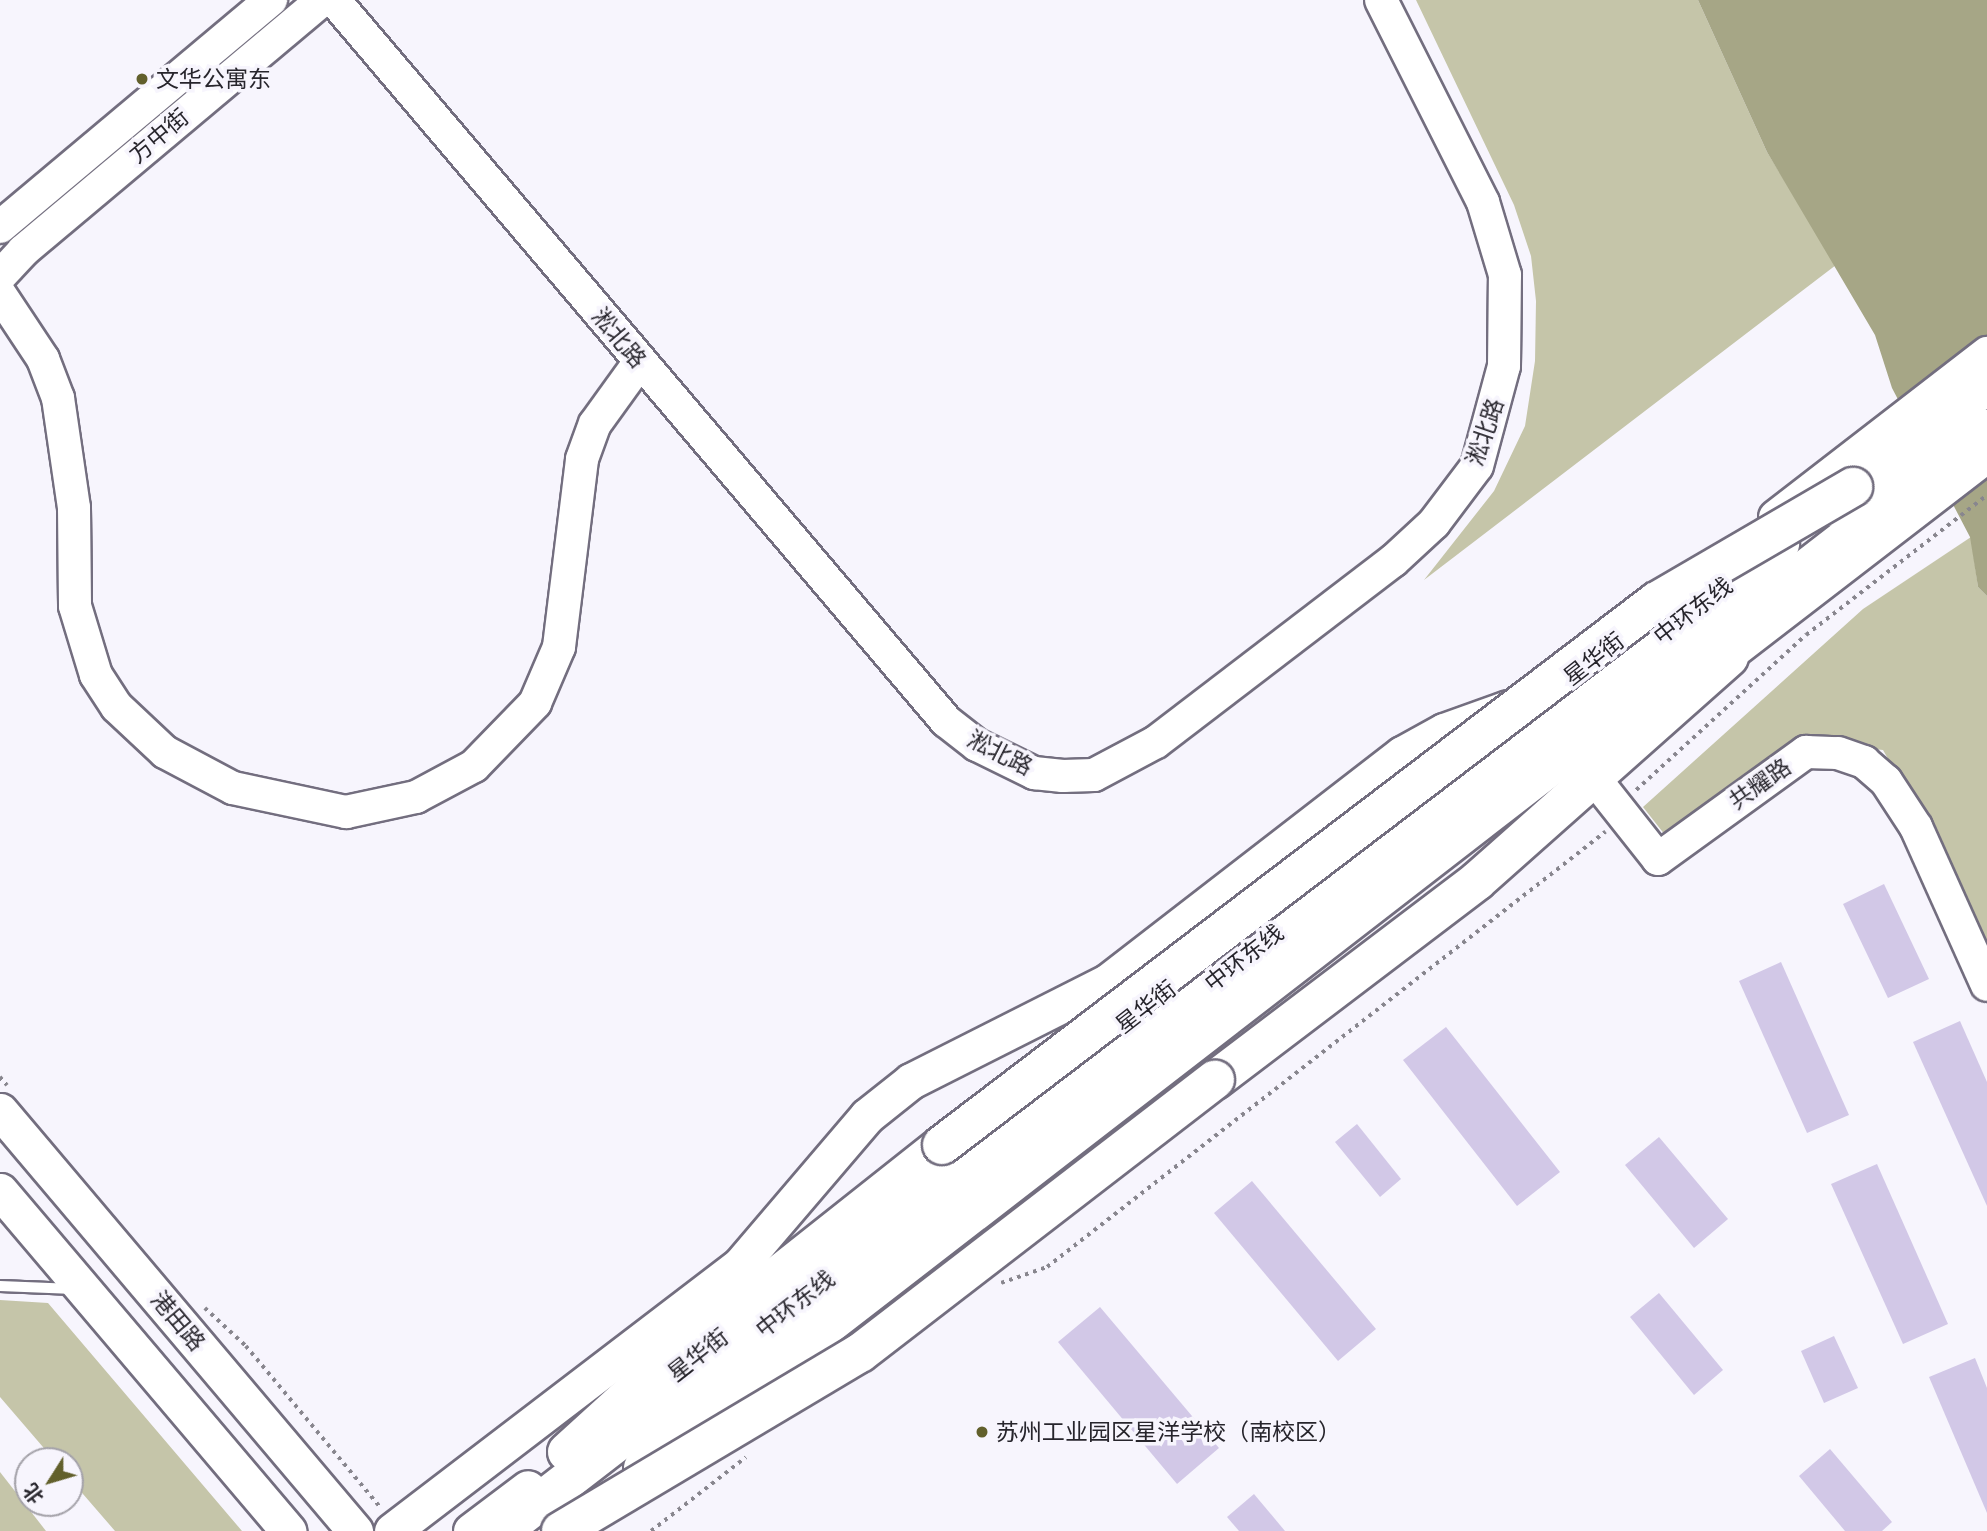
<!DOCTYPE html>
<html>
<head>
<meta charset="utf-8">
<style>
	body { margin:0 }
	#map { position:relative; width:1987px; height:1531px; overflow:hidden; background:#f7f5fd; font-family:Cabin,"Noto Sans SC",sans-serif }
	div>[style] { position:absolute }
	.green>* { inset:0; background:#c5c5a9 }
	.water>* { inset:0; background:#a6a686 }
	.building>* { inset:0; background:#d2c8e7 }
	.path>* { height:3.5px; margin-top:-1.75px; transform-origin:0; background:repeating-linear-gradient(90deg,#88868e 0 3.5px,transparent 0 8.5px) }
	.roads { filter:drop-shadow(2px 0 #736e7f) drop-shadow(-2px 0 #736e7f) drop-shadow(0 2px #736e7f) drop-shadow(0 -2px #736e7f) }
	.lane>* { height:10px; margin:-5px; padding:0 5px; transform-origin:5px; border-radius:5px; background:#fff }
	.secondary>* { height:32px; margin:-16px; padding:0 16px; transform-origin:16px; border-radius:16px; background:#fff }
	.primary>* { height:35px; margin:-17.5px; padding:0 17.5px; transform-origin:17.5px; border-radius:17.5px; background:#fff }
	.highway>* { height:38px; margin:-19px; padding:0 19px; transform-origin:19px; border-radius:19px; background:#fff }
	.bridges { filter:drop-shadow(2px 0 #736e7f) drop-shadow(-2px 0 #736e7f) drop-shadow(0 2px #736e7f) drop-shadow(0 -2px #736e7f) }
	.highway-bridge>* { height:38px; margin:-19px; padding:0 19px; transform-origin:19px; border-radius:19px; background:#fff }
	.dots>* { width:19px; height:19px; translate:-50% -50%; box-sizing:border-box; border:4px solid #f7f5fd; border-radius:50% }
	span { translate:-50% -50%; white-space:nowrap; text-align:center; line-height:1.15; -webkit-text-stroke:7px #f7f5fd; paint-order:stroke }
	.poi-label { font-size:23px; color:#27252c }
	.left { translate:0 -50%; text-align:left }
	.street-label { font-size:23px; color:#27252c }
	.north { position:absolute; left:14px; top:1447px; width:70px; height:70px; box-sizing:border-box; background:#f7f5fd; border:2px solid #a4a2a9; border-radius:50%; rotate:233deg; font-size:19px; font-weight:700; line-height:28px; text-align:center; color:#27252c }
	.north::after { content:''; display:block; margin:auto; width:24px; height:32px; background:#62602c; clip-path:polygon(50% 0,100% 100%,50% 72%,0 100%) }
</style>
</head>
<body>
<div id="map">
	<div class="green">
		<div style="clip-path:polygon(1416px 0,1698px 0,1767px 152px,1836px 265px,1424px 580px,1494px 491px,1525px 426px,1535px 361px,1536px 301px,1531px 256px,1514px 205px)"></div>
		<div style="clip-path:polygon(1971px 537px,1978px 587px,1987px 596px,1987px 949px,1953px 872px,1883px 750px,1809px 742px,1669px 840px,1643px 807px,1863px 609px)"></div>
		<div style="clip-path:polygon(0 1300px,48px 1303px,242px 1531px,115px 1531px,70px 1479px,70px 1461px,55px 1461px,0 1397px)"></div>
		<div style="clip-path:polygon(0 1472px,46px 1531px,0 1531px)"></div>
	</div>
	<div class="water">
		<div style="clip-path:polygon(1698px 0,1987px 0,1987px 596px,1978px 587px,1970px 537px,1892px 388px,1875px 335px,1767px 152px)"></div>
	</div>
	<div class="building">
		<div style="clip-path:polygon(1884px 884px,1929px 979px,1888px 998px,1843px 904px)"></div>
		<div style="clip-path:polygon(1781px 962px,1849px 1115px,1807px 1133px,1739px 981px)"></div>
		<div style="clip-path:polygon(1960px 1021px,1987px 1082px,1987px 1206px,1913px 1042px)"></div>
		<div style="clip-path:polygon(1446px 1027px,1560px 1172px,1517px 1206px,1403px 1060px)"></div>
		<div style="clip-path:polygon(1357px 1124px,1401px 1179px,1380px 1197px,1335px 1142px)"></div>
		<div style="clip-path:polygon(1659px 1137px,1728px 1219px,1694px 1248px,1625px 1165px)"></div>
		<div style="clip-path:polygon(1877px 1164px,1948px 1324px,1903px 1344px,1831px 1184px)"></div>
		<div style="clip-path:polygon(1252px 1181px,1376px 1329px,1338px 1361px,1214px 1213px)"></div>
		<div style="clip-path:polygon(1659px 1293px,1723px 1370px,1694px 1395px,1630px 1317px)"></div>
		<div style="clip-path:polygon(1100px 1307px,1219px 1448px,1177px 1484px,1058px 1342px)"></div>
		<div style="clip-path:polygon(1834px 1336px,1858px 1388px,1824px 1403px,1801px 1351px)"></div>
		<div style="clip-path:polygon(1975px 1358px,1987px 1388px,1987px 1513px,1929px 1377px)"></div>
		<div style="clip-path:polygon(1830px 1449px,1892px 1522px,1882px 1531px,1845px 1531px,1799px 1476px)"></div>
		<div style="clip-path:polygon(1254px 1494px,1285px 1531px,1239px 1531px,1227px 1517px)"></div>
	</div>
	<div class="path">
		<div style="left:1636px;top:790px;width:230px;rotate:-42.4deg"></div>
		<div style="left:1806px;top:635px;width:229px;rotate:-37.7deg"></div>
		<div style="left:0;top:1077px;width:11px;rotate:49deg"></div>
		<div style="left:1001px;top:1283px;width:49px;rotate:-19.2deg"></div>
		<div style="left:1047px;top:1267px;width:708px;rotate:-37.94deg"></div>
		<div style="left:205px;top:1308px;width:56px;rotate:42.8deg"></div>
		<div style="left:246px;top:1346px;width:209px;rotate:50.2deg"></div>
		<div style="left:651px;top:1531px;width:120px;rotate:-37.9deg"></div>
	</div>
	<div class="roads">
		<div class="lane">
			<div style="left:0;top:1286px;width:74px;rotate:2.3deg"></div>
		</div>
		<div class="secondary">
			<div style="left:334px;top:0;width:946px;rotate:49.67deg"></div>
			<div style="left:946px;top:721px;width:39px;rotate:38deg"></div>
			<div style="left:977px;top:745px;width:64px;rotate:26.2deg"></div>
			<div style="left:1034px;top:773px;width:29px;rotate:6deg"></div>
			<div style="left:1063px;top:776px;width:31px;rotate:-2deg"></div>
			<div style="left:1094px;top:775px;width:70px;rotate:-28deg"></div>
			<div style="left:1156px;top:742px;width:298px;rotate:-37.4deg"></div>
			<div style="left:1393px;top:561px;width:56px;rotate:-42.8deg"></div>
			<div style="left:1434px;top:523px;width:71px;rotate:-53deg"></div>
			<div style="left:1477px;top:466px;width:104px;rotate:-74.9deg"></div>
			<div style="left:1504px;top:366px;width:91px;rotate:-89.4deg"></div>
			<div style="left:1505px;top:275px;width:76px;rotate:-106.8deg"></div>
			<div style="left:1483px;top:202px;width:226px;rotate:-116.8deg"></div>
			<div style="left:0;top:227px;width:354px;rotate:-40deg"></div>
			<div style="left:0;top:276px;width:34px;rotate:-47deg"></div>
			<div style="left:23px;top:251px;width:390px;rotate:-40deg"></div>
			<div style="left:0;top:294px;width:78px;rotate:56.5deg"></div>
			<div style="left:43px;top:359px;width:42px;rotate:69deg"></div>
			<div style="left:58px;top:398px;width:111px;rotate:81.7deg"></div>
			<div style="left:74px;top:508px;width:98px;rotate:89.4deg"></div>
			<div style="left:75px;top:606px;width:72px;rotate:73.1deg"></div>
			<div style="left:96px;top:675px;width:38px;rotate:57deg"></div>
			<div style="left:117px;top:707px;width:66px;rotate:43.2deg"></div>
			<div style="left:165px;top:752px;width:77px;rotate:27.9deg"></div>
			<div style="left:233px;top:788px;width:116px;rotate:12deg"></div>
			<div style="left:346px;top:812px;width:72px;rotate:-12.1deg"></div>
			<div style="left:416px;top:797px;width:66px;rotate:-28.1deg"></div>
			<div style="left:474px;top:766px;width:88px;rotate:-45.9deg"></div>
			<div style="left:535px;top:703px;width:61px;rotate:-66.8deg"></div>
			<div style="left:559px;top:647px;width:189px;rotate:-83deg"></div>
			<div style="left:582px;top:459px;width:37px;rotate:-70deg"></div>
			<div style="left:595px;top:424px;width:75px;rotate:-54.2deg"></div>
			<div style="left:1583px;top:764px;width:121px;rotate:51.7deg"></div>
			<div style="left:1658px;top:859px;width:183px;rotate:-35.9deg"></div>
			<div style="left:1806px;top:752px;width:32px;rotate:2deg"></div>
			<div style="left:1838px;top:753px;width:28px;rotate:19deg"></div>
			<div style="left:1864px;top:762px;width:29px;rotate:41deg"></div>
			<div style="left:1886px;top:781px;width:55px;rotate:56.9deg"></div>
			<div style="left:1916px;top:827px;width:173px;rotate:65.8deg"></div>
		</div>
		<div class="primary">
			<div style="left:1776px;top:517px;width:267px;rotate:-37.7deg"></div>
			<div style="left:1704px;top:672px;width:357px;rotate:-37.6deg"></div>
			<div style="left:0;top:1111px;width:550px;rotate:49.79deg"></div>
			<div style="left:0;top:1191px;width:446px;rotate:49.7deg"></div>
			<div style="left:392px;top:1531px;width:437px;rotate:-37.4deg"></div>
			<div style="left:739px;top:1266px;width:197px;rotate:-49.5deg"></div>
			<div style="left:867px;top:1116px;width:56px;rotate:-38.5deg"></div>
			<div style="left:911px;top:1081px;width:220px;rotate:-26.8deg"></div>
			<div style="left:1107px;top:982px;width:373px;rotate:-37.7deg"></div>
			<div style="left:1402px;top:754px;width:48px;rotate:-28.7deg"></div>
			<div style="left:1444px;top:731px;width:68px;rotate:-19.8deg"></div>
			<div style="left:471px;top:1531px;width:71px;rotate:-37deg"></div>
		</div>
		<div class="highway">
			<div style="left:1827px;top:507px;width:201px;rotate:-37.3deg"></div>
			<div style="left:1215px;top:1080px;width:329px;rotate:-37.2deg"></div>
			<div style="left:1477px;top:881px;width:337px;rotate:-41.6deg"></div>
			<div style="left:567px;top:1452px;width:107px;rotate:-42.3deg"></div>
			<div style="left:646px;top:1380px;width:378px;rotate:-38.4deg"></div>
			<div style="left:643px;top:1468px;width:1699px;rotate:-37.71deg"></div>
			<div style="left:502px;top:1531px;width:1615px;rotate:-37.68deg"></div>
		</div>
	</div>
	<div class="bridges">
		<div class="highway-bridge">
			<div style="left:942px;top:1145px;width:898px;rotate:-37.27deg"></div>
			<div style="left:1657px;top:601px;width:227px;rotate:-30.2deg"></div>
			<div style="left:561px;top:1531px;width:348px;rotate:-30.8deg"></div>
			<div style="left:860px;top:1353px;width:448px;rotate:-37.6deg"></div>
		</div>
	</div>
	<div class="dots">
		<div style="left:142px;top:79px;background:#62602c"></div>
		<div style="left:982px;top:1432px;background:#62602c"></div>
	</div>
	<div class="poi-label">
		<span class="left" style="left:156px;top:79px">文华公寓东</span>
		<span class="left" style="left:996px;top:1432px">苏州工业园区星洋学校（南校区）</span>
	</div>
	<div class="street-label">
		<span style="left:159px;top:136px;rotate:-40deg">方中街</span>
		<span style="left:619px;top:338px;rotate:50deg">淞北路</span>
		<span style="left:1485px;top:432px;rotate:-71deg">淞北路</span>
		<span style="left:1693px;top:611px;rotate:-38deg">中环东线</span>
		<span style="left:1594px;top:659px;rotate:-38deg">星华街</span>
		<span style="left:1000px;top:753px;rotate:27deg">淞北路</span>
		<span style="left:1760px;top:784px;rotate:-35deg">共耀路</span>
		<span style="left:1244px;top:958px;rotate:-38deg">中环东线</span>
		<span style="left:1146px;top:1007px;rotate:-38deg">星华街</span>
		<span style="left:795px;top:1304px;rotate:-38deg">中环东线</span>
		<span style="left:178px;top:1321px;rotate:50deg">港田路</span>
		<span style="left:698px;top:1355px;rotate:-38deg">星华街</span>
	</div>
	<div class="north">北</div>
</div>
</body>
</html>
